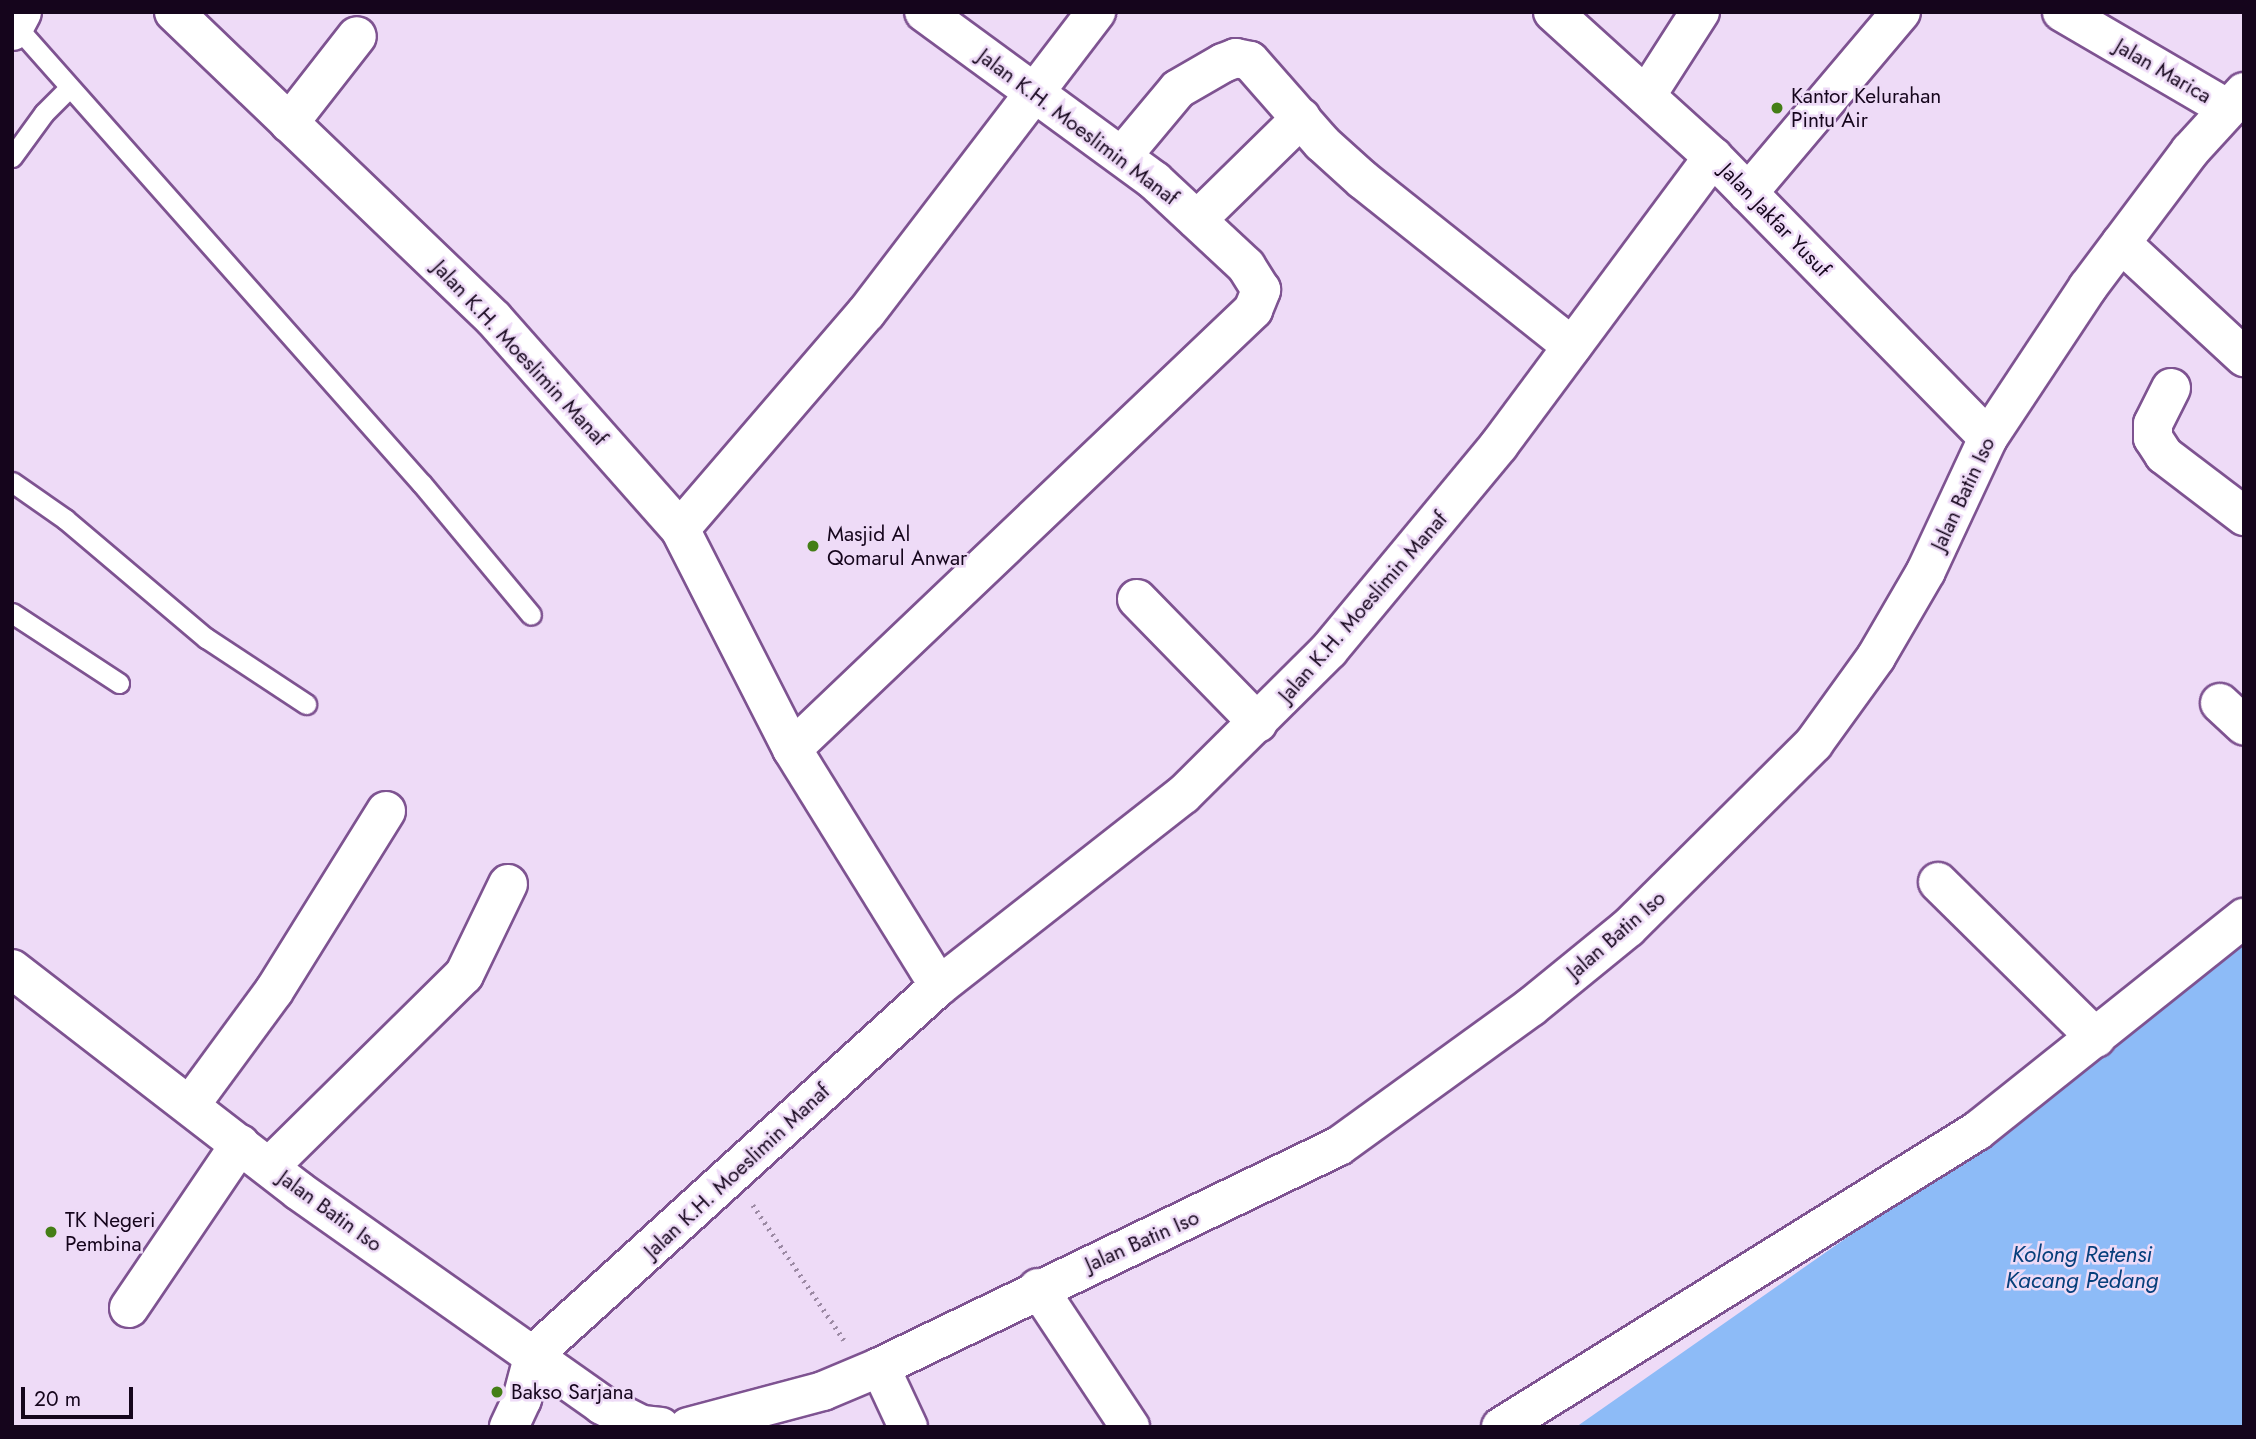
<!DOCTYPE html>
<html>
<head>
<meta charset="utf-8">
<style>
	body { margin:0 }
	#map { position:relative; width:2256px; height:1439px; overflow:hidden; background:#eedbf7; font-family:Jost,sans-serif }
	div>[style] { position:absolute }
	.water>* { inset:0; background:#8dbbf7 }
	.path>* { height:4.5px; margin-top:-2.25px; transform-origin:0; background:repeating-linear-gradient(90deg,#9b89a3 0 2px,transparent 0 7px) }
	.roads { filter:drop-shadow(2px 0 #7e5391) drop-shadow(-2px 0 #7e5391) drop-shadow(0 2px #7e5391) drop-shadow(0 -2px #7e5391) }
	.service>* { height:19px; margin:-9.5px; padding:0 9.5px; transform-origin:9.5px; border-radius:9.5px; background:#fff }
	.minor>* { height:38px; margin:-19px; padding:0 19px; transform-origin:19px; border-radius:19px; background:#fff }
	.tertiary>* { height:38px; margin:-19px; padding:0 19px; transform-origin:19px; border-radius:19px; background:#fff }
	.trunk>* { height:38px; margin:-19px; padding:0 19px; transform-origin:19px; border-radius:19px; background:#fff }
	.dots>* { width:19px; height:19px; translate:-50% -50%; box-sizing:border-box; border:4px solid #eedbf7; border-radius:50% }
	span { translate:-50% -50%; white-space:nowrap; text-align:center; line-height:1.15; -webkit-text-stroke:5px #eedbf7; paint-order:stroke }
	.street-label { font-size:21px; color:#15051c }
	.poi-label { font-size:21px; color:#15051c }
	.left { translate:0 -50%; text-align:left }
	.water-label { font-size:23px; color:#063f7b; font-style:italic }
	.frame { position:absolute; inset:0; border:14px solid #15051c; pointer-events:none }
	.scale { position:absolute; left:21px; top:1387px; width:112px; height:32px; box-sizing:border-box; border:4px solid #15051c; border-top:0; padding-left:9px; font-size:21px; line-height:24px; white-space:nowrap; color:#15051c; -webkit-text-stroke:5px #eedbf7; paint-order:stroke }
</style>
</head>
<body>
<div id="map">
	<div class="water">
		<div style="clip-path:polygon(2244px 930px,2244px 1427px,1576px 1427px,1982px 1143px)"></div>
	</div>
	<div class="path">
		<div style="left:753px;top:1205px;width:163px;rotate:56deg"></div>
	</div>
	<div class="roads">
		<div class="service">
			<div style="left:15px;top:25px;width:613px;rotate:48.44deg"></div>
			<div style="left:422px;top:484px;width:170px;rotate:50.2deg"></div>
			<div style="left:12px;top:157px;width:54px;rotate:-54deg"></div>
			<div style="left:44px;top:113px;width:35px;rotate:-45deg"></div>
			<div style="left:12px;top:482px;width:65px;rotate:34.9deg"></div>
			<div style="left:65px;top:519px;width:185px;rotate:40.2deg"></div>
			<div style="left:206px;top:638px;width:120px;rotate:33.4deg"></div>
			<div style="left:12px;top:613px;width:128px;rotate:33.2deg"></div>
		</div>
		<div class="minor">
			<div style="left:174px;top:12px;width:443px;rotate:43.8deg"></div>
			<div style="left:494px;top:319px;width:281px;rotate:48.5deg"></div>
			<div style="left:680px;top:529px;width:247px;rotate:63deg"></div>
			<div style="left:792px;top:749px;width:279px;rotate:58.2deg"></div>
			<div style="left:939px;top:986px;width:547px;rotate:137.74deg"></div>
			<div style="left:534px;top:1354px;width:47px;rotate:104.9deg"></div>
			<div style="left:522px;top:1399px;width:31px;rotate:115deg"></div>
			<div style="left:1553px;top:12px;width:216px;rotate:42.2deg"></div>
			<div style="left:1713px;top:157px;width:393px;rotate:45.6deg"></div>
			<div style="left:2062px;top:12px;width:192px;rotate:30.3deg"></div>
			<div style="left:1646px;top:96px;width:100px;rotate:-57.3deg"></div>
			<div style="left:289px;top:123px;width:110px;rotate:-52deg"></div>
			<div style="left:1122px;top:156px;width:87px;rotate:-50.1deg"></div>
			<div style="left:1178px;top:89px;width:52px;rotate:-30deg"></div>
			<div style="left:1223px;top:63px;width:14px;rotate:-21deg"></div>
			<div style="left:1236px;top:58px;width:14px;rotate:12deg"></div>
			<div style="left:1250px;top:61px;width:109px;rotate:48.7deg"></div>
			<div style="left:1322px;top:143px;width:55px;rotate:42.1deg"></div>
			<div style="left:1363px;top:180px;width:267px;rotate:38.5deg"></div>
			<div style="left:1748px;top:193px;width:237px;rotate:-49.8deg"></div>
			<div style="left:1197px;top:220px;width:146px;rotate:-44.4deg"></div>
			<div style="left:2121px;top:243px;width:168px;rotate:42.8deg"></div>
			<div style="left:2171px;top:388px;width:40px;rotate:116.6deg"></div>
			<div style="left:2153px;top:424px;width:14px;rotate:90deg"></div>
			<div style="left:2153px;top:438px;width:20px;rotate:57deg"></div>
			<div style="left:2164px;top:455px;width:101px;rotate:37.3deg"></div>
			<div style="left:680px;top:529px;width:285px;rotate:-49.3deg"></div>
			<div style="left:866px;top:313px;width:379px;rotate:-52.6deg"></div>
			<div style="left:1137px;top:599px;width:173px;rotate:45.7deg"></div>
			<div style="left:2220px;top:703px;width:33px;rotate:43deg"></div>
			<div style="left:792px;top:749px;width:637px;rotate:-43.6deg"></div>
			<div style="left:1253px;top:310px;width:22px;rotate:-68deg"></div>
			<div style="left:1261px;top:290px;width:28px;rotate:-122deg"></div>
			<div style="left:1246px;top:266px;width:125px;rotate:-137deg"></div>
			<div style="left:1155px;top:181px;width:286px;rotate:-143.8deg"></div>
			<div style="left:1938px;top:882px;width:222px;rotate:44.6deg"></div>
			<div style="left:939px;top:986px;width:310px;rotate:-38.1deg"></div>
			<div style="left:1183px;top:795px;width:206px;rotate:-44.8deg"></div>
			<div style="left:1329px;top:650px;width:266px;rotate:-50.3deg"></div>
			<div style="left:1499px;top:445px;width:359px;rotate:-53.4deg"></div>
			<div style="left:191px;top:1104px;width:140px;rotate:-53.7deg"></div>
			<div style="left:274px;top:991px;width:212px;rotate:-58.1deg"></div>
			<div style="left:269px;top:1167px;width:274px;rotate:-44.6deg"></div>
			<div style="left:464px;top:975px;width:101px;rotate:-64.2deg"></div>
			<div style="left:1038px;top:1288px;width:167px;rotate:56.5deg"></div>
			<div style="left:129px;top:1308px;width:198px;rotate:-55.9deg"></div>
			<div style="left:880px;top:1367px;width:66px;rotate:65deg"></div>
			<div style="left:1501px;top:1427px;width:561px;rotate:-31.88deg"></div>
			<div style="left:1977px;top:1131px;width:342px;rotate:-38.6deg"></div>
		</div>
		<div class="tertiary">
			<div style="left:12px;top:969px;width:363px;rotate:37.7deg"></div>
			<div style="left:299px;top:1191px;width:371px;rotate:35.2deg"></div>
			<div style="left:602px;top:1405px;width:45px;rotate:26.6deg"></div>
			<div style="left:642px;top:1425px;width:19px;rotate:6deg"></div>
			<div style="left:688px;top:1427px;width:140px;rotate:-14.9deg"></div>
			<div style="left:823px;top:1391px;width:62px;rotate:-22.8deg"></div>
			<div style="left:880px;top:1367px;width:509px;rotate:-25.71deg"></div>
			<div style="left:1339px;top:1146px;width:237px;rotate:-35.9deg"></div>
			<div style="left:1531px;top:1007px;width:125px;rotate:-39.2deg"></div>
			<div style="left:1628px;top:928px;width:262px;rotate:-44.8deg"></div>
			<div style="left:1814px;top:743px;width:106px;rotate:-54.2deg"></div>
			<div style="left:1876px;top:657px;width:99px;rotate:-59.8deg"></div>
			<div style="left:1926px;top:571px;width:147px;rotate:-65deg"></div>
			<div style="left:1988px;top:438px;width:181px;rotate:-56.5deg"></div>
			<div style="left:2088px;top:287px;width:170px;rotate:-53.1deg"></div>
			<div style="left:2190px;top:151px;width:80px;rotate:-47.5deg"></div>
		</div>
		<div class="trunk">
			<div style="left:12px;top:31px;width:21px;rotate:-62deg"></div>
		</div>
	</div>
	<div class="dots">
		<div style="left:1777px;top:108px;background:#447e16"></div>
		<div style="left:813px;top:546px;background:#447e16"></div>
		<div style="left:51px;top:1232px;background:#447e16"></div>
		<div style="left:497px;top:1392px;background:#447e16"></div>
	</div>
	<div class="street-label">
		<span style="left:2163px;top:71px;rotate:30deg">Jalan Marica</span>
		<span style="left:1078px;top:127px;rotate:37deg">Jalan K.H. Moeslimin Manaf</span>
		<span style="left:1775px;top:220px;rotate:46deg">Jalan Jakfar Yusuf</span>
		<span style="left:520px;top:353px;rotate:47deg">Jalan K.H. Moeslimin Manaf</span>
		<span style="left:1963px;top:494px;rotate:-65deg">Jalan Batin Iso</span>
		<span style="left:1363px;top:607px;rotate:-49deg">Jalan K.H. Moeslimin Manaf</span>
		<span style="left:1616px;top:935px;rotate:-41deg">Jalan Batin Iso</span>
		<span style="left:737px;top:1171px;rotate:-43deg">Jalan K.H. Moeslimin Manaf</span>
		<span style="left:330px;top:1211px;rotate:36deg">Jalan Batin Iso</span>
		<span style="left:1142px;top:1241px;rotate:-24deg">Jalan Batin Iso</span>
	</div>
	<div class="poi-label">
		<span class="left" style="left:1791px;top:108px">Kantor Kelurahan<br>Pintu Air</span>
		<span class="left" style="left:827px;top:546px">Masjid Al<br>Qomarul Anwar</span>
		<span class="left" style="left:65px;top:1232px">TK Negeri<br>Pembina</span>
		<span class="left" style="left:511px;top:1392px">Bakso Sarjana</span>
	</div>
	<div class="water-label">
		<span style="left:2082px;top:1267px">Kolong Retensi<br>Kacang Pedang</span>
	</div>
	<div class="frame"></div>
	<div class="scale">20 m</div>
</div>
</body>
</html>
